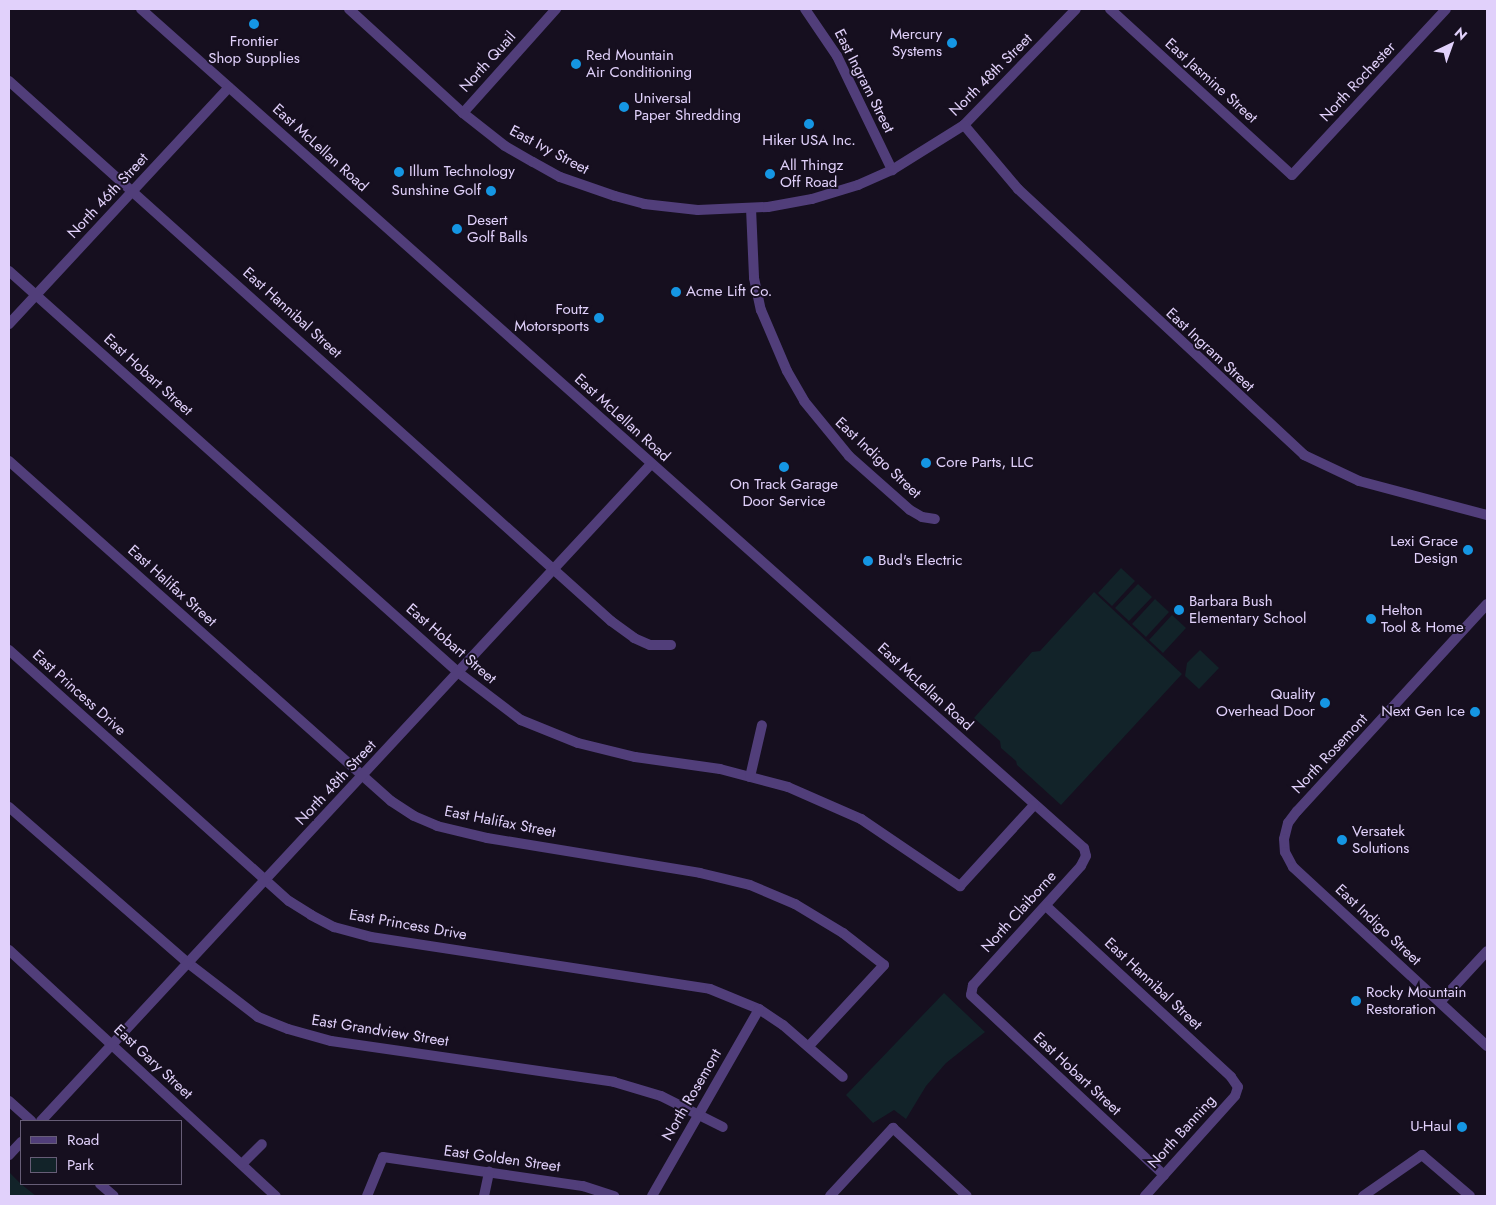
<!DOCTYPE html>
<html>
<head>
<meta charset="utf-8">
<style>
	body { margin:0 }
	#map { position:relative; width:1496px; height:1205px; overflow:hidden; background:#160f1f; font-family:Jost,sans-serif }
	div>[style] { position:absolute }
	.green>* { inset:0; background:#122329 }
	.minor>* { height:10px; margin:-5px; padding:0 5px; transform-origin:5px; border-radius:5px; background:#513e7a }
	.tertiary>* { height:10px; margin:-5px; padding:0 5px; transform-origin:5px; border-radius:5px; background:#513e7a }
	.dots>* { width:14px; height:14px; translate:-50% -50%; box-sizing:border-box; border:2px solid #160f1f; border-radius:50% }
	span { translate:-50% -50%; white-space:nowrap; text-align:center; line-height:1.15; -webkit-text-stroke:4px #160f1f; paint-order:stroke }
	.poi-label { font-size:15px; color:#e1d1fb }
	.right { translate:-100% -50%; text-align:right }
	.left { translate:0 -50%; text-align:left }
	.street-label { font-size:15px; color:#e1d1fb }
	.frame { position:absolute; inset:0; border:10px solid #e1d1fb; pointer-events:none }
	.legend { position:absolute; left:20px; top:1120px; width:162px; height:65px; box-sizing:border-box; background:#160f1f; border:1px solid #675d77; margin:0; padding:6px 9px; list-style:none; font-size:15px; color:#e1d1fb }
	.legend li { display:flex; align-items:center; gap:10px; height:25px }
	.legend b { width:25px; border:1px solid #675d77 }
	.north { position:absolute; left:1426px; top:20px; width:50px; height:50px; -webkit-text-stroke:4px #160f1f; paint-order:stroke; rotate:42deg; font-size:14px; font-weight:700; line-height:20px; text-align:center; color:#e1d1fb }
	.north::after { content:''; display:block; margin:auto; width:18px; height:22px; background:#e1d1fb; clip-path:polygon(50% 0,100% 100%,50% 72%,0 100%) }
</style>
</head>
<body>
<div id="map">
	<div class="green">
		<div style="clip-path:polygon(1121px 568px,1135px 581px,1112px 606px,1098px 593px)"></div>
		<div style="clip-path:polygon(1138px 584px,1152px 597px,1129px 621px,1115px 608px)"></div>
		<div style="clip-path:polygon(1094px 592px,1182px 674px,1061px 805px,1017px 765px,1016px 761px,1001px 748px,1000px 741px,974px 718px,1032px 652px,1040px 651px)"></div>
		<div style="clip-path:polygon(1155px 599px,1169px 612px,1146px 637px,1132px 624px)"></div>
		<div style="clip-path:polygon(1172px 615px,1186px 628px,1163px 653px,1149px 640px)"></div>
		<div style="clip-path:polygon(1200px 650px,1219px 668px,1199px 689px,1185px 676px,1187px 663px)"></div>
		<div style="clip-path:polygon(944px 993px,985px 1032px,946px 1063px,926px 1086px,906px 1119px,894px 1110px,873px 1123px,846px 1095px)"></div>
		<div style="clip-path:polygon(10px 1173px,21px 1184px,36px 1196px,9px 1196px)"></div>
	</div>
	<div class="minor">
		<div style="left:141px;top:9px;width:1262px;rotate:41.66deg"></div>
		<div style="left:1084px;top:848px;width:8px;rotate:76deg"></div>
		<div style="left:1086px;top:856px;width:11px;rotate:117deg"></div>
		<div style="left:1081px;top:866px;width:161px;rotate:132.2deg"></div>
		<div style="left:973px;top:985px;width:10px;rotate:101deg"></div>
		<div style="left:971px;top:995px;width:264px;rotate:43deg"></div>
		<div style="left:805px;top:9px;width:57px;rotate:55.8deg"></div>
		<div style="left:837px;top:56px;width:127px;rotate:64.2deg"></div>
		<div style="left:1110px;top:9px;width:246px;rotate:42.4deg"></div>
		<div style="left:1292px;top:175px;width:226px;rotate:-47.1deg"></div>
		<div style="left:9px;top:81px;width:809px;rotate:41.89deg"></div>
		<div style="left:611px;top:621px;width:29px;rotate:36deg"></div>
		<div style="left:634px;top:638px;width:17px;rotate:24deg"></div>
		<div style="left:650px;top:645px;width:21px"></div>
		<div style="left:463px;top:113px;width:140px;rotate:-48.2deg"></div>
		<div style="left:751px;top:208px;width:70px;rotate:87.5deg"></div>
		<div style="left:754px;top:278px;width:33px;rotate:78deg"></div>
		<div style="left:761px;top:310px;width:66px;rotate:66.9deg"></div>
		<div style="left:787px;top:371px;width:34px;rotate:60deg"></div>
		<div style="left:804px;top:401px;width:71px;rotate:50.7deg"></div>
		<div style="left:849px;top:456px;width:81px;rotate:41.5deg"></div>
		<div style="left:910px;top:510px;width:14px;rotate:30deg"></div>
		<div style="left:922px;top:517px;width:13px;rotate:9deg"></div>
		<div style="left:9px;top:271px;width:603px;rotate:41.78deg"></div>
		<div style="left:459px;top:673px;width:78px;rotate:37.2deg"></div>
		<div style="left:521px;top:720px;width:61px;rotate:22deg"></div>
		<div style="left:578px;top:743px;width:59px;rotate:13.8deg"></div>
		<div style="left:635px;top:757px;width:86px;rotate:8deg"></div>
		<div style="left:720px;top:769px;width:70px;rotate:14.8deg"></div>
		<div style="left:788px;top:787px;width:80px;rotate:23.7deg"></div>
		<div style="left:861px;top:819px;width:120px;rotate:34.1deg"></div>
		<div style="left:960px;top:886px;width:110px;rotate:-47.6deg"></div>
		<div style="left:9px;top:324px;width:323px;rotate:-47.1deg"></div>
		<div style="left:9px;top:461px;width:511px;rotate:41.67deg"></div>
		<div style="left:391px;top:801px;width:27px;rotate:33deg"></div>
		<div style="left:414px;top:816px;width:25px;rotate:23deg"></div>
		<div style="left:437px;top:826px;width:51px;rotate:13.5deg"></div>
		<div style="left:487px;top:838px;width:216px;rotate:9.3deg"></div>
		<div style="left:700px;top:873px;width:51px;rotate:13.5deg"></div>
		<div style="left:750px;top:885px;width:49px;rotate:22.9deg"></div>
		<div style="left:795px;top:904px;width:56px;rotate:31.1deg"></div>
		<div style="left:843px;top:933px;width:52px;rotate:38deg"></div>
		<div style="left:884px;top:965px;width:110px;rotate:132.8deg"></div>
		<div style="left:1487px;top:604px;width:281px;rotate:132.5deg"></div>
		<div style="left:1297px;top:811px;width:15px;rotate:127deg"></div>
		<div style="left:1288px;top:823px;width:16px;rotate:104deg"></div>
		<div style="left:1284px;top:839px;width:13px;rotate:86deg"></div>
		<div style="left:1285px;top:852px;width:17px;rotate:62deg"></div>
		<div style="left:1293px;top:867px;width:264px;rotate:42.7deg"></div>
		<div style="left:9px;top:650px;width:376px;rotate:41.9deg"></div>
		<div style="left:289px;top:901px;width:26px;rotate:32deg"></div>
		<div style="left:311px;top:915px;width:26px;rotate:28deg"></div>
		<div style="left:334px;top:927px;width:38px;rotate:15deg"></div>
		<div style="left:371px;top:937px;width:343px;rotate:8.7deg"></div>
		<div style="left:710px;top:989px;width:53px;rotate:22.2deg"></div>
		<div style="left:759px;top:1009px;width:29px;rotate:34deg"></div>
		<div style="left:783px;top:1025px;width:79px;rotate:40.9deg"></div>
		<div style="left:750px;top:777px;width:53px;rotate:-77deg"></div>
		<div style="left:9px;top:807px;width:237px;rotate:41.1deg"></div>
		<div style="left:188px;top:963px;width:88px;rotate:37.6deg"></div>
		<div style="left:258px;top:1017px;width:32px;rotate:22deg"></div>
		<div style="left:288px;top:1029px;width:45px;rotate:15.6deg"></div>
		<div style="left:331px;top:1041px;width:286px;rotate:8.2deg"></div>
		<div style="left:614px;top:1082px;width:49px;rotate:16.6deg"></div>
		<div style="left:661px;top:1096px;width:69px;rotate:26.6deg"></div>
		<div style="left:1046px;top:906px;width:252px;rotate:42.7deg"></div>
		<div style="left:1231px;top:1077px;width:12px;rotate:55deg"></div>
		<div style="left:1238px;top:1087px;width:9px;rotate:108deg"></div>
		<div style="left:1235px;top:1096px;width:135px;rotate:132deg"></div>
		<div style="left:9px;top:950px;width:363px;rotate:42.7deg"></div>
		<div style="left:1440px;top:1002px;width:69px;rotate:-47.3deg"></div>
		<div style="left:9px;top:1101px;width:30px;rotate:42deg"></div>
		<div style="left:242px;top:1164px;width:28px;rotate:-45deg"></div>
		<div style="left:100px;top:1184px;width:18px;rotate:41deg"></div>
		<div style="left:367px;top:1196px;width:42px;rotate:-67.7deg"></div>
		<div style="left:383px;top:1157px;width:202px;rotate:8.3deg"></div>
		<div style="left:583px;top:1186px;width:33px;rotate:18deg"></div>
		<div style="left:484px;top:1196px;width:25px;rotate:-78deg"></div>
		<div style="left:652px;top:1196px;width:215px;rotate:-60.2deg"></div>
		<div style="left:830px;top:1196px;width:93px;rotate:-47.2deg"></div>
		<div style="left:893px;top:1128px;width:100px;rotate:42.6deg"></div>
		<div style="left:1363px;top:1196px;width:72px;rotate:-34.8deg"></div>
		<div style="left:1422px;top:1155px;width:63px;rotate:40.5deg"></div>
	</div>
	<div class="tertiary">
		<div style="left:349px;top:9px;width:154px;rotate:42.4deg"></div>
		<div style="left:463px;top:113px;width:53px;rotate:38.2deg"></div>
		<div style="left:505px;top:146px;width:32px;rotate:30deg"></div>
		<div style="left:533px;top:162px;width:31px;rotate:29deg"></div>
		<div style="left:560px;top:177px;width:58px;rotate:19.1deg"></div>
		<div style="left:615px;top:196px;width:30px;rotate:15deg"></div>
		<div style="left:644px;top:204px;width:54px;rotate:6.3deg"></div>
		<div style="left:698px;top:210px;width:70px;rotate:-2.5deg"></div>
		<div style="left:768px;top:207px;width:45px;rotate:-10.3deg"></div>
		<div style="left:812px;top:199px;width:48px;rotate:-16.9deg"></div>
		<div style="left:858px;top:185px;width:37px;rotate:-24deg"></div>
		<div style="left:892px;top:170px;width:85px;rotate:-32deg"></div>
		<div style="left:964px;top:125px;width:161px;rotate:-46deg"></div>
		<div style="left:964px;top:125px;width:84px;rotate:49.8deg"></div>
		<div style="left:1018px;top:189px;width:391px;rotate:42.9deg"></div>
		<div style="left:1304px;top:455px;width:61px;rotate:25.3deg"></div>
		<div style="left:1359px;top:481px;width:132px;rotate:14.9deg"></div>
		<div style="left:41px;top:1121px;width:897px;rotate:-47.12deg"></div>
		<div style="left:9px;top:1155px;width:18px;rotate:-47deg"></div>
	</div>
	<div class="dots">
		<div style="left:254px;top:24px;background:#1596e3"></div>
		<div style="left:952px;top:43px;background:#1596e3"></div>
		<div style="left:576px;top:64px;background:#1596e3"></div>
		<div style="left:624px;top:107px;background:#1596e3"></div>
		<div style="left:809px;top:124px;background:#1596e3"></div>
		<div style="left:399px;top:172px;background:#1596e3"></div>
		<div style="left:770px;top:174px;background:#1596e3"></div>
		<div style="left:491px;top:191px;background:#1596e3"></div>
		<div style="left:457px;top:229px;background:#1596e3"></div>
		<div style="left:676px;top:292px;background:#1596e3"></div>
		<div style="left:599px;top:318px;background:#1596e3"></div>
		<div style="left:926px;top:463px;background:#1596e3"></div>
		<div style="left:784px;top:467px;background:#1596e3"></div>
		<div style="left:1468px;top:550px;background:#1596e3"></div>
		<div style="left:868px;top:561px;background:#1596e3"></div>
		<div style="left:1179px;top:610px;background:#1596e3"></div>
		<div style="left:1371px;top:619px;background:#1596e3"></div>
		<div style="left:1325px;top:703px;background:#1596e3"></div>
		<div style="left:1475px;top:712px;background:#1596e3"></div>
		<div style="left:1342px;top:840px;background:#1596e3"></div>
		<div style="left:1356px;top:1001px;background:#1596e3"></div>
		<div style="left:1462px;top:1127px;background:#1596e3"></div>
	</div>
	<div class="poi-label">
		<span class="right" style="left:942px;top:43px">Mercury<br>Systems</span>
		<span style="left:254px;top:50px">Frontier<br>Shop Supplies</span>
		<span class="left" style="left:586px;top:64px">Red Mountain<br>Air Conditioning</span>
		<span class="left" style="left:634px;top:107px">Universal<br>Paper Shredding</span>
		<span style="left:809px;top:141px">Hiker USA Inc.</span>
		<span class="left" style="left:780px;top:174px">All Thingz<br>Off Road</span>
		<span class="left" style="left:409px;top:172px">Illum Technology</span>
		<span class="right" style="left:481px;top:191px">Sunshine Golf</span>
		<span class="left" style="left:467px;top:229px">Desert<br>Golf Balls</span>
		<span class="left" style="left:686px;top:292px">Acme Lift Co.</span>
		<span class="right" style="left:589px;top:318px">Foutz<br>Motorsports</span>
		<span class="left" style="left:936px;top:463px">Core Parts, LLC</span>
		<span style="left:784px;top:493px">On Track Garage<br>Door Service</span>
		<span class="right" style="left:1458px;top:550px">Lexi Grace<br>Design</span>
		<span class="left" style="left:878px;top:561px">Bud's Electric</span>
		<span class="left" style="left:1189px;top:610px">Barbara Bush<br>Elementary School</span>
		<span class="left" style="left:1381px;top:619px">Helton<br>Tool &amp; Home</span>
		<span class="right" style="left:1315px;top:703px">Quality<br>Overhead Door</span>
		<span class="right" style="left:1465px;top:712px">Next Gen Ice</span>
		<span class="left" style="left:1352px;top:840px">Versatek<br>Solutions</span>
		<span class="left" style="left:1366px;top:1001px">Rocky Mountain<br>Restoration</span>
		<span class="right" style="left:1452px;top:1127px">U-Haul</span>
	</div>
	<div class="street-label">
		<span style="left:488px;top:62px;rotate:-48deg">North Quail</span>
		<span style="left:991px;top:75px;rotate:-45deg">North 48th Street</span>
		<span style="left:864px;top:81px;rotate:63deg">East Ingram Street</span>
		<span style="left:1211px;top:81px;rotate:42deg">East Jasmine Street</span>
		<span style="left:1358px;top:82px;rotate:-47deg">North Rochester</span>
		<span style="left:320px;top:148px;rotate:42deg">East McLellan Road</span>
		<span style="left:549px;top:150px;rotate:28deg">East Ivy Street</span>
		<span style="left:108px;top:196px;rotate:-47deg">North 46th Street</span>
		<span style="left:292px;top:313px;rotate:42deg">East Hannibal Street</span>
		<span style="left:1210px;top:350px;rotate:43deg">East Ingram Street</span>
		<span style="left:148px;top:375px;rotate:42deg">East Hobart Street</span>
		<span style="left:622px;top:418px;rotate:42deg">East McLellan Road</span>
		<span style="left:878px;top:458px;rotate:43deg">East Indigo Street</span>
		<span style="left:172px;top:586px;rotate:42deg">East Halifax Street</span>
		<span style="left:451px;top:644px;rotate:41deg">East Hobart Street</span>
		<span style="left:925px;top:687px;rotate:42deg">East McLellan Road</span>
		<span style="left:79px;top:693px;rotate:42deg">East Princess Drive</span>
		<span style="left:1330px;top:754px;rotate:-47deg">North Rosemont</span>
		<span style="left:336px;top:783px;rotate:-47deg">North 48th Street</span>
		<span style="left:500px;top:822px;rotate:11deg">East Halifax Street</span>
		<span style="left:1019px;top:912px;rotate:-48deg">North Claiborne</span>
		<span style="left:408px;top:925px;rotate:10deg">East Princess Drive</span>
		<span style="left:1378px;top:925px;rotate:43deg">East Indigo Street</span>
		<span style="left:1153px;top:984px;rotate:43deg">East Hannibal Street</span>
		<span style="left:380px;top:1031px;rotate:9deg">East Grandview Street</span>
		<span style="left:153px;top:1062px;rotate:43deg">East Gary Street</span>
		<span style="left:1077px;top:1074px;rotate:43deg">East Hobart Street</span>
		<span style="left:692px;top:1095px;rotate:-60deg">North Rosemont</span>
		<span style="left:1182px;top:1132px;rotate:-48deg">North Banning</span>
		<span style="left:502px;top:1159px;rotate:8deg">East Golden Street</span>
	</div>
	<div class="frame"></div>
	<ul class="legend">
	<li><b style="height:6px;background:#513e7a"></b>Road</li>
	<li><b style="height:14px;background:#122329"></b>Park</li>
	</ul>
	<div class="north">N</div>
</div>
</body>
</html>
